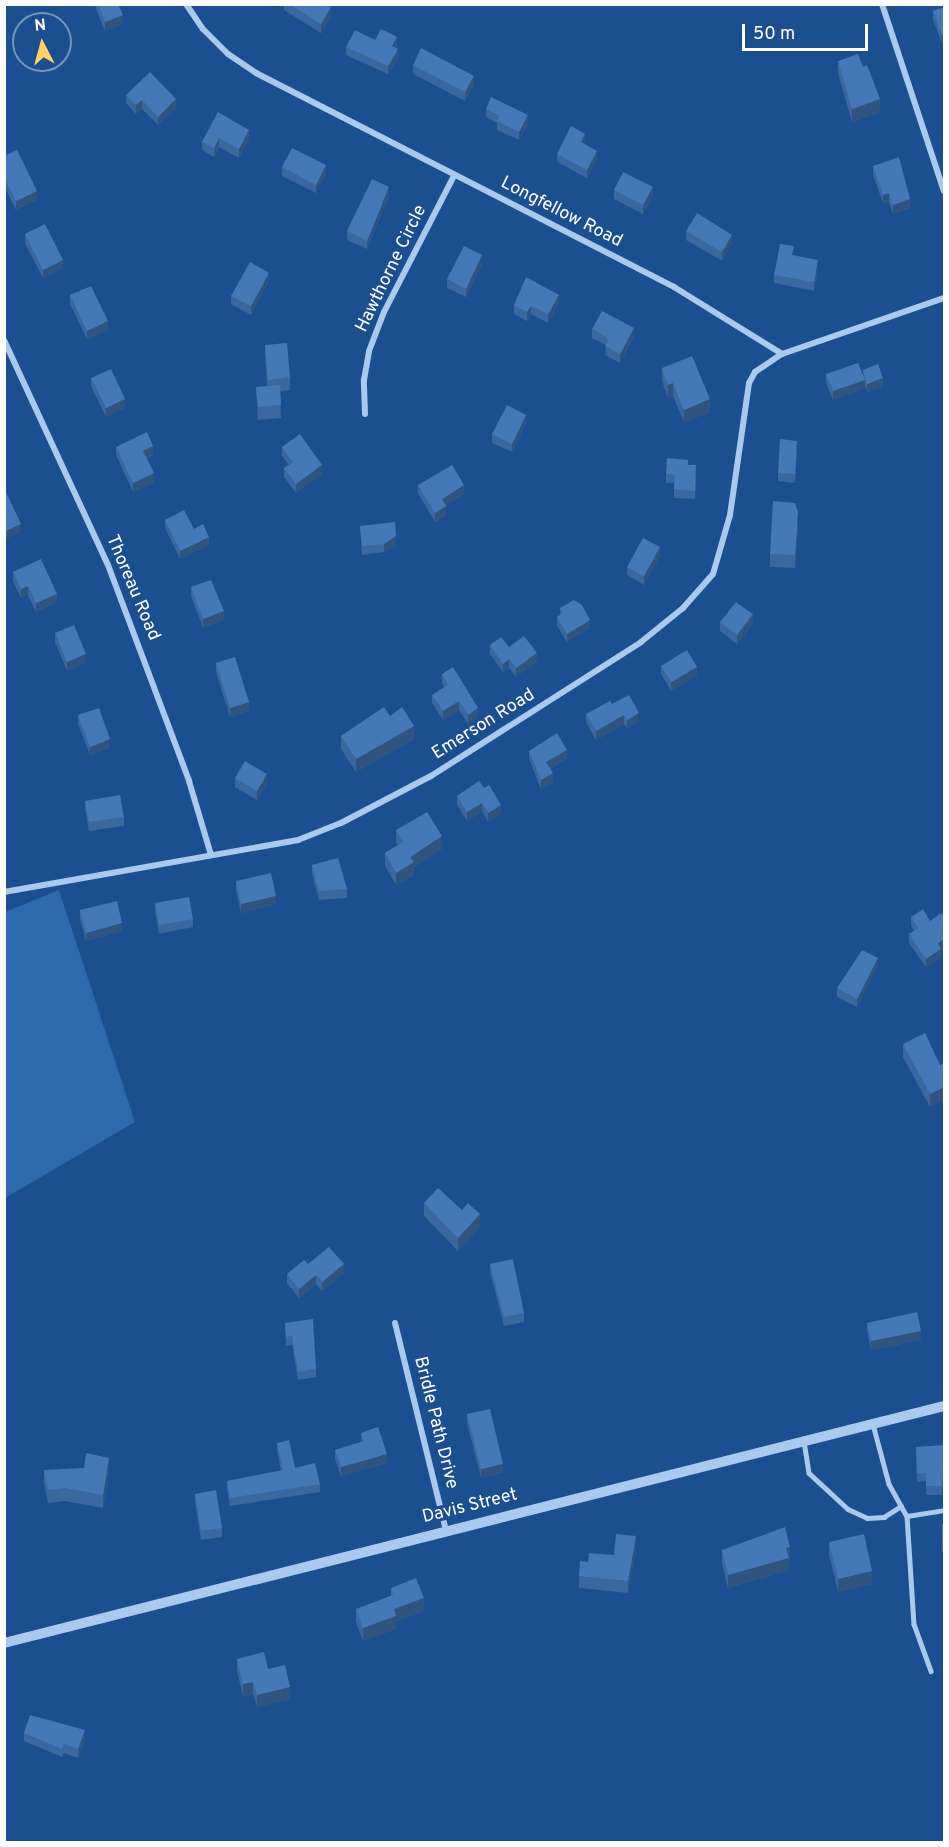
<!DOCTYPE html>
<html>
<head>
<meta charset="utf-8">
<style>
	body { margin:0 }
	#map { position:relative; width:949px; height:1847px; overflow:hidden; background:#1b4f8f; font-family:Overpass,sans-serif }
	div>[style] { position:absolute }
	.green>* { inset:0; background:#2e69ad }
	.service>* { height:4.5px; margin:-2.25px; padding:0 2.25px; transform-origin:2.25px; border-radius:2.25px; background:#a9c9ee }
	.minor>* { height:6px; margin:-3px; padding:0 3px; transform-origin:3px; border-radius:3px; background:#a9c9ee }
	.tertiary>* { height:10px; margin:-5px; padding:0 5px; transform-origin:5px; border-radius:5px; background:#a9c9ee }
	.wall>* { inset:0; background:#3a679d }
	.shaded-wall>* { inset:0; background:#305480 }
	.building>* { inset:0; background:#4478b7 }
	span { translate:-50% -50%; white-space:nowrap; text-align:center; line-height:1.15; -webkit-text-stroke:6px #1b4f8f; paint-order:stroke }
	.street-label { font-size:18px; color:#fff }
	.frame { position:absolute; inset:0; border:6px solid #fff; pointer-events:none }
	.north { position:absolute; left:12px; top:12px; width:60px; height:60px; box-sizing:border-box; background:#1b4f8f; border:2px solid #7695bc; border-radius:50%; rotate:354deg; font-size:16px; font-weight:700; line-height:24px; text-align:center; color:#fff }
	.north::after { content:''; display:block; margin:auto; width:21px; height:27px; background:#ffd166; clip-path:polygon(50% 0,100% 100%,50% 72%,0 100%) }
	.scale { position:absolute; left:742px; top:24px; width:126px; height:27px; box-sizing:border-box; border:3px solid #fff; border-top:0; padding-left:8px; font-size:18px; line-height:21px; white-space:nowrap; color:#fff; -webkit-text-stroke:4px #1b4f8f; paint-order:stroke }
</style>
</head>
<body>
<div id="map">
	<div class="green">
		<div style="clip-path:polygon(59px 890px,135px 1122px,5px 1198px,5px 912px)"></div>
	</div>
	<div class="service">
		<div style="left:873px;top:1424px;width:62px;rotate:75.1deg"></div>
		<div style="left:889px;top:1484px;width:37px;rotate:61deg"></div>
		<div style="left:907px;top:1516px;width:108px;rotate:86.3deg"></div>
		<div style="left:914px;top:1624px;width:50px;rotate:70.1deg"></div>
		<div style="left:804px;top:1441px;width:32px;rotate:81deg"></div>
		<div style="left:809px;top:1473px;width:53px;rotate:42.7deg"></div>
		<div style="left:848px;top:1509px;width:21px;rotate:25deg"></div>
		<div style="left:867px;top:1518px;width:17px;rotate:-3deg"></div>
		<div style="left:884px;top:1517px;width:20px;rotate:-33deg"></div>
		<div style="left:907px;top:1516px;width:37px;rotate:-9deg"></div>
	</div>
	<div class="minor">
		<div style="left:186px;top:4px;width:30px;rotate:56deg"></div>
		<div style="left:203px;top:29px;width:35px;rotate:45deg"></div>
		<div style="left:228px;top:54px;width:34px;rotate:34deg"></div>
		<div style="left:256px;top:73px;width:470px;rotate:27.1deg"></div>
		<div style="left:674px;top:287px;width:127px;rotate:31.8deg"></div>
		<div style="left:782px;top:354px;width:171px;rotate:-19.1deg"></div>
		<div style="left:882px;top:4px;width:197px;rotate:71.7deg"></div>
		<div style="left:4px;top:340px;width:248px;rotate:65.2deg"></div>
		<div style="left:108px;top:565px;width:231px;rotate:69.4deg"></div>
		<div style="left:189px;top:781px;width:77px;rotate:73.4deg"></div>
		<div style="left:365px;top:414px;width:34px;rotate:-92deg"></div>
		<div style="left:364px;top:380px;width:29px;rotate:-80deg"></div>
		<div style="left:369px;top:351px;width:42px;rotate:-69deg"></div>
		<div style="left:384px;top:312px;width:153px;rotate:-62.8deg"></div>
		<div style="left:4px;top:892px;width:299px;rotate:-10deg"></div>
		<div style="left:298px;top:840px;width:46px;rotate:-21.6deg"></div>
		<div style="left:341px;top:823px;width:102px;rotate:-27.6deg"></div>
		<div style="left:431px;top:776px;width:249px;rotate:-32.5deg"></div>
		<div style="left:641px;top:642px;width:54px;rotate:-39deg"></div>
		<div style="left:683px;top:608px;width:45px;rotate:-48.6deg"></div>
		<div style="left:713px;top:574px;width:61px;rotate:-73.9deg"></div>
		<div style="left:730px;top:515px;width:133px;rotate:-81.8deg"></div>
		<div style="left:749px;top:383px;width:13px;rotate:-61deg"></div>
		<div style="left:755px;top:372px;width:32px;rotate:-34deg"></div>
		<div style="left:395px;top:1323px;width:213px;rotate:76.2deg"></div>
	</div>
	<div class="tertiary">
		<div style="left:4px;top:1643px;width:969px;rotate:-14.15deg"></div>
	</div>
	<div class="wall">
		<div style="clip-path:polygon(89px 4px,118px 4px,123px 24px,105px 31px,95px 6px,90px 8px)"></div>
		<div style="clip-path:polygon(284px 4px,327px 4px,331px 16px,321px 33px,284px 10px)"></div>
		<div style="clip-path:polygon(945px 7px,945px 42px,942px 43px,933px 20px,933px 11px)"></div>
		<div style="clip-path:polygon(375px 40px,397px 46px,396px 48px,398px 58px,388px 74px,346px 55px,346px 47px)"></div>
		<div style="clip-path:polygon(838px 61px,863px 67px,880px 112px,852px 122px,838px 74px)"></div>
		<div style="clip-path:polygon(413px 65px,474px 84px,465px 101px,413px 74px)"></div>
		<div style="clip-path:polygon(126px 95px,176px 108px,158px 125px,142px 109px,136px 114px,126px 103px)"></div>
		<div style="clip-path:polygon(486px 109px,528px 124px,519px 140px,497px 130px,497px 123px,486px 117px)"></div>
		<div style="clip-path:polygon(218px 112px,249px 138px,239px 158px,219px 147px,214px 157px,202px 150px,202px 142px)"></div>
		<div style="clip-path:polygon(585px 142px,584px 144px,597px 159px,587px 178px,557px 162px,557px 154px)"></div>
		<div style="clip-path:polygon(4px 156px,37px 200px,16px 210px,4px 186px)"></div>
		<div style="clip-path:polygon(873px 166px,910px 208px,893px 214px,889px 202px,883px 203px,873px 175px)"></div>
		<div style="clip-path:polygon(282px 167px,326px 174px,316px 193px,282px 176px)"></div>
		<div style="clip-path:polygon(614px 190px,653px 195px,643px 214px,614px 199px)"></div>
		<div style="clip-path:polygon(389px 196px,367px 249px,347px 240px,347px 231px)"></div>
		<div style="clip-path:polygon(686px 231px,732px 243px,722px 261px,686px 240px)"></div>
		<div style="clip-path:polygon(25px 234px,63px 268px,43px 278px,25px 243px)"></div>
		<div style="clip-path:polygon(794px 256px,818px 269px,814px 291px,774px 283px,774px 275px)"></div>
		<div style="clip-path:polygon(482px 264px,466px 297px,447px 288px,447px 279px)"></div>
		<div style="clip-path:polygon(269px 281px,251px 315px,231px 304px,231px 296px)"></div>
		<div style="clip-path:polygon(70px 295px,108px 330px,87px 339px,70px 304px)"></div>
		<div style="clip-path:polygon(559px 303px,548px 323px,531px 314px,527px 321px,514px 314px,514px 305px)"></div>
		<div style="clip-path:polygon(592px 329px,634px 336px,620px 363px,605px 355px,606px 345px,592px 338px)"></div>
		<div style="clip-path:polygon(265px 345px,290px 377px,290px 390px,280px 391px,281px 418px,258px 420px,256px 387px,267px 386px,265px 357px)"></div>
		<div style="clip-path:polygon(662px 368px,710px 412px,684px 422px,673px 396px,668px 398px,662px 381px)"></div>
		<div style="clip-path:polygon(863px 370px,883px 387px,867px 392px,865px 384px,865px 388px,833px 400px,826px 383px,826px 374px,863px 374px)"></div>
		<div style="clip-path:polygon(91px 378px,125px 408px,106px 417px,91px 386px)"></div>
		<div style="clip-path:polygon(526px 423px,512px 452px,492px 443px,492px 434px)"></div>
		<div style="clip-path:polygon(116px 447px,153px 455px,147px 458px,154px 482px,133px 492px,116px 455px)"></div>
		<div style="clip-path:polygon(282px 447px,322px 474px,296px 493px,284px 477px,284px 468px,289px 465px,282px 456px)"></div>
		<div style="clip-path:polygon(797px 449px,795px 483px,778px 481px,778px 473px)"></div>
		<div style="clip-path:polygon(688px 465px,696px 474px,695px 499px,674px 498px,674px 483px,666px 483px,666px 474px)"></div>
		<div style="clip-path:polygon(418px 485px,464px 494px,446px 505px,446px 515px,435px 522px,418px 493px)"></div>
		<div style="clip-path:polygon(165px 520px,194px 529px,209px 545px,180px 559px,165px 528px)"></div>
		<div style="clip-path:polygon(798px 525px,795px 568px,770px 567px,770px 554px)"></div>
		<div style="clip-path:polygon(360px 526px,396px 545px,384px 552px,362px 555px)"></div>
		<div style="clip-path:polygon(660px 556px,644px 585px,627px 575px,627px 567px)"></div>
		<div style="clip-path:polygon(13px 572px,57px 602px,36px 612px,28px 595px,21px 598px,13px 581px)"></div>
		<div style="clip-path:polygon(191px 587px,224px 620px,203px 628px,191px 596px)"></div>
		<div style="clip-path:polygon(560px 608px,590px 628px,567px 642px,557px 626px,557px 617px,560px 615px)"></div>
		<div style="clip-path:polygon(720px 622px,753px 623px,737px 644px,720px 631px)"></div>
		<div style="clip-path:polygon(55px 633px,86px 662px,67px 671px,55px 642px)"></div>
		<div style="clip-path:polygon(490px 645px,509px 647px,537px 661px,516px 677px,509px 668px,503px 672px,490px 654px)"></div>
		<div style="clip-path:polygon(216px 663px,249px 711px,230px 717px,216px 672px)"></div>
		<div style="clip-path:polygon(661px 666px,697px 675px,671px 691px,661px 674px)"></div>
		<div style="clip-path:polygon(442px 674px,478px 717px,468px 724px,459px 710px,443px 720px,432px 703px,432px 695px,444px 687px,442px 683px)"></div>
		<div style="clip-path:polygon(612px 704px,639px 721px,627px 728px,624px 724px,596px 740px,586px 722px,586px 714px)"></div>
		<div style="clip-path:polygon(78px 715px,110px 748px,90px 755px,78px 724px)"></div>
		<div style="clip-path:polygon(390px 716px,414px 739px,356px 772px,341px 749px,341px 736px)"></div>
		<div style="clip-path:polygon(529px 751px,567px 758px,550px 769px,553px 782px,541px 789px,529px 759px)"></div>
		<div style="clip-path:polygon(235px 778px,267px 783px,257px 800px,235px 787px)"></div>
		<div style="clip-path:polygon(479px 781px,501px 813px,488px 822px,482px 811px,467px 821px,457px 804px,457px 796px)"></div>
		<div style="clip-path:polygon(85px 801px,124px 817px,124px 826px,89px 831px,85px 809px)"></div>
		<div style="clip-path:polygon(396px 830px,442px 849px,414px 867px,414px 875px,396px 885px,385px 866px,385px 853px,398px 845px,396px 843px)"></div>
		<div style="clip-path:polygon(312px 865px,347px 889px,347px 898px,319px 900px,312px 874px)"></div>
		<div style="clip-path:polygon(236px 881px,276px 904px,241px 913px,236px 890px)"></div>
		<div style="clip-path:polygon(155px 903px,193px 919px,193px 927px,159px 934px,155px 912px)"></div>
		<div style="clip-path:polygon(80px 910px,122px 931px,86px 941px,80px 919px)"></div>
		<div style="clip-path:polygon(911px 917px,941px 950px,941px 957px,926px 967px,909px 943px,909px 934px,915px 931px,911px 926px)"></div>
		<div style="clip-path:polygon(878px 967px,857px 1007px,837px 997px,837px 988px)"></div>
		<div style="clip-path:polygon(903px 1044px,940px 1065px,930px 1107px,903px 1057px)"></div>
		<div style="clip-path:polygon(424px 1203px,480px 1227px,458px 1251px,424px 1216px)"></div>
		<div style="clip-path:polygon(308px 1264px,344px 1273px,322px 1291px,316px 1284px,299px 1298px,287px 1283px,287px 1274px)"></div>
		<div style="clip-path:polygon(490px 1264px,524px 1313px,524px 1322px,504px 1326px,490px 1272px)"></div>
		<div style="clip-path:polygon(285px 1323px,316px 1369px,316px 1377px,298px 1380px,292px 1345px,286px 1346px)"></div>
		<div style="clip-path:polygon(867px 1323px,921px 1340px,871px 1350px,867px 1331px)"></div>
		<div style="clip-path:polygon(467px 1414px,503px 1472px,481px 1478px,467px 1423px)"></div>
		<div style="clip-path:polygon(361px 1433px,387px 1463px,341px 1476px,335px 1459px,335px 1450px,361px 1442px)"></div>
		<div style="clip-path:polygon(277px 1443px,295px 1468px,320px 1484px,320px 1492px,230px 1506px,227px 1489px,227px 1481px,281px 1471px,277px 1451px)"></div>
		<div style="clip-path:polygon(945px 1445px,942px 1495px,926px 1495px,926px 1481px,917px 1482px,916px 1447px)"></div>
		<div style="clip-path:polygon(44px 1470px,109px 1471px,103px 1508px,65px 1501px,48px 1503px,44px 1482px)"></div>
		<div style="clip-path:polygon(195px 1494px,222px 1528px,222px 1537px,201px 1540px,195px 1502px)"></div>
		<div style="clip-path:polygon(942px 1524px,945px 1524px,945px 1552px,942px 1552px)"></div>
		<div style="clip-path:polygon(829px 1542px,872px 1584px,838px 1592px,829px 1555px)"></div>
		<div style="clip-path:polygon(636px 1549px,628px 1593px,579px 1588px,579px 1576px,588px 1562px)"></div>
		<div style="clip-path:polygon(722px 1550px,790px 1560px,789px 1560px,789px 1570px,728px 1588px,722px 1563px)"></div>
		<div style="clip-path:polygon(391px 1588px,424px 1611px,396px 1621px,396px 1629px,363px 1641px,356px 1622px,356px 1609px,391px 1596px)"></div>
		<div style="clip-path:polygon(237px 1659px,268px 1669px,290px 1699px,257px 1707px,253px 1694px,243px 1697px,237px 1671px)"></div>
		<div style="clip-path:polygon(24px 1733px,85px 1738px,78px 1758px,64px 1753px,62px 1757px,24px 1741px)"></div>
	</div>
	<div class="shaded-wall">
		<div style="clip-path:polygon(90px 4px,95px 4px,95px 6px,90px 8px)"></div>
		<div style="clip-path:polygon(331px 7px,331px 16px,321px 33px,321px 24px)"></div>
		<div style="clip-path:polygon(123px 15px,123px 24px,105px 31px,105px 22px)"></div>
		<div style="clip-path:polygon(945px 34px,945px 42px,942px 43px,942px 35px)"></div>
		<div style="clip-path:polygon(397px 37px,397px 46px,392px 55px,392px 46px)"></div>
		<div style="clip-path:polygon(398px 49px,398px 58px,388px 74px,388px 66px)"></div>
		<div style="clip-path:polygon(474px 76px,474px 84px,465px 101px,465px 92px)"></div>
		<div style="clip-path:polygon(176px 99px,176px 108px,158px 125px,158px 117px)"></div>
		<div style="clip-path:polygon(880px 99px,880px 112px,852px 122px,852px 109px)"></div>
		<div style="clip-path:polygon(142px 100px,142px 109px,136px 114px,136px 105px)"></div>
		<div style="clip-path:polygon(528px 115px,528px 124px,519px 140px,519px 132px)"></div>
		<div style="clip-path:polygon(249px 130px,249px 138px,239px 158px,239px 149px)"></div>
		<div style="clip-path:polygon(585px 134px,585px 142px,581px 151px,581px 142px)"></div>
		<div style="clip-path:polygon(219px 138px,219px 147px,214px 157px,214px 148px)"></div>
		<div style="clip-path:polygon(597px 151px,597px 159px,587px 178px,587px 170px)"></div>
		<div style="clip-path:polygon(326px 165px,326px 174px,316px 193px,316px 185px)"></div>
		<div style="clip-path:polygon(389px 187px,389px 196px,367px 249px,367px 241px)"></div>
		<div style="clip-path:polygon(653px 187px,653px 195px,643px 214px,643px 205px)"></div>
		<div style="clip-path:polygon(37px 191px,37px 200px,16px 210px,16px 201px)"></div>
		<div style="clip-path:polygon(889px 193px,889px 202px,883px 203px,883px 195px)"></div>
		<div style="clip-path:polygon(910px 199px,910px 208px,893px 214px,893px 205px)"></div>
		<div style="clip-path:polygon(732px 235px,732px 243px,722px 261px,722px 252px)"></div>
		<div style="clip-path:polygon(482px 255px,482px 264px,466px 297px,466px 289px)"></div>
		<div style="clip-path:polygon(63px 260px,63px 268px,43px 278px,43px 270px)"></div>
		<div style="clip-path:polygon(818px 260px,818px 269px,814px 291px,814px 282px)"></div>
		<div style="clip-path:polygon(269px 273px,269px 281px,251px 315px,251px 306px)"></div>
		<div style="clip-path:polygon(559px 295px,559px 303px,548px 323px,548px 314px)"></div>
		<div style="clip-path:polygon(531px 306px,531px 314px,527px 321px,527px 312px)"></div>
		<div style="clip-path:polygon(108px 321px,108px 330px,87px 339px,87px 331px)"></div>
		<div style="clip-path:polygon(634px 328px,634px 336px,620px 363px,620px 354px)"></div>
		<div style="clip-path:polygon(883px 378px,883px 387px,867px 392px,867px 384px)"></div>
		<div style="clip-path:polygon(865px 380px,865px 388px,833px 400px,833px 391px)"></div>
		<div style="clip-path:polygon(673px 383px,673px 396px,668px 398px,668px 385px)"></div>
		<div style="clip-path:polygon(125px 399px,125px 408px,106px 417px,106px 408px)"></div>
		<div style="clip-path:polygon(710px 399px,710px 412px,684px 422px,684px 410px)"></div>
		<div style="clip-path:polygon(526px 415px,526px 423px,512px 452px,512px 444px)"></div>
		<div style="clip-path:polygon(153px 446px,153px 455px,143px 459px,143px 451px)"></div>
		<div style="clip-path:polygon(322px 465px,322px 474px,296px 493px,296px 484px)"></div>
		<div style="clip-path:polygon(154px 473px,154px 482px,133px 492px,133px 483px)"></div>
		<div style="clip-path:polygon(464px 485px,464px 494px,442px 507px,442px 499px)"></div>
		<div style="clip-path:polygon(446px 506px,446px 515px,435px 522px,435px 513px)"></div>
		<div style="clip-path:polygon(798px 512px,798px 525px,795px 568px,795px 555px)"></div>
		<div style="clip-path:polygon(21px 524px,21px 532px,4px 540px,4px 532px)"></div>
		<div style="clip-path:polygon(396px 536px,396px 545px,384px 552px,384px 544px)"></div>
		<div style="clip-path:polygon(209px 537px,209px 545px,180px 559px,180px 551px)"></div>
		<div style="clip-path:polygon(660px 547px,660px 556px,644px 585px,644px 576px)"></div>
		<div style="clip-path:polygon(28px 586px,28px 595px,21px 598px,21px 589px)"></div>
		<div style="clip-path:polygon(57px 594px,57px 602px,36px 612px,36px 603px)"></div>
		<div style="clip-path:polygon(224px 611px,224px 620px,203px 628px,203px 619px)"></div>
		<div style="clip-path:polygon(753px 614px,753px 623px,737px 644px,737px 635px)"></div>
		<div style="clip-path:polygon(590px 620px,590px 628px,567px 642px,567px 634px)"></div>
		<div style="clip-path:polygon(537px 653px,537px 661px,516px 677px,516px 668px)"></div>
		<div style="clip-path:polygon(86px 654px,86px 662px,67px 671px,67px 662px)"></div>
		<div style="clip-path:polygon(509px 659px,509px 668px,503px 672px,503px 664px)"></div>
		<div style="clip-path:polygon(697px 667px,697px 675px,671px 691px,671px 682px)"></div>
		<div style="clip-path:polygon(459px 701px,459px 710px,443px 720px,443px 711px)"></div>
		<div style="clip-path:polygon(249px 702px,249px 711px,230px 717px,230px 708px)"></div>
		<div style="clip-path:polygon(478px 708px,478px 717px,468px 724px,468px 715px)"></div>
		<div style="clip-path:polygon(639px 713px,639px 721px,627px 728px,627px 720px)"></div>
		<div style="clip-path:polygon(624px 715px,624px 724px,596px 740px,596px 731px)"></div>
		<div style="clip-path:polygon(414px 726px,414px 739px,356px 772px,356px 759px)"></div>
		<div style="clip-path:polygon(110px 739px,110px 748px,90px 755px,90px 747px)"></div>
		<div style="clip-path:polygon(567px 750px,567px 758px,546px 771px,546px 762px)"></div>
		<div style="clip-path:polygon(553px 773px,553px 782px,541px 789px,541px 780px)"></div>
		<div style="clip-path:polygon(267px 774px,267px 783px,257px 800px,257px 791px)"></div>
		<div style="clip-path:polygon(482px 803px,482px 811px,467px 821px,467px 812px)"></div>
		<div style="clip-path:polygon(501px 805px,501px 813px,488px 822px,488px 813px)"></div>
		<div style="clip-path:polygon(442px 836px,442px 849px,414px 867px,414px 875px,396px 885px,396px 873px,410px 857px)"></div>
		<div style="clip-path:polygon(276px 896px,276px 904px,241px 913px,241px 904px)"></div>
		<div style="clip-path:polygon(122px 923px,122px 931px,86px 941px,86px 933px)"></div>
		<div style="clip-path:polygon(945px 939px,945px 948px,941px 950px,941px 957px,926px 967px,926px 959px,938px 943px)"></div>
		<div style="clip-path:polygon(878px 958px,878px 967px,857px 1007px,857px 999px)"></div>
		<div style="clip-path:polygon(945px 1087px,945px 1100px,930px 1107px,930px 1094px)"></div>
		<div style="clip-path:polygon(480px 1214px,480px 1227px,458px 1251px,458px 1238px)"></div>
		<div style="clip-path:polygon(344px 1264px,344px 1273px,322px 1291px,322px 1282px)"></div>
		<div style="clip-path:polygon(316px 1275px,316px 1284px,299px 1298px,299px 1289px)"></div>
		<div style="clip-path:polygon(921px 1331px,921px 1340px,871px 1350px,871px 1341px)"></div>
		<div style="clip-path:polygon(387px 1454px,387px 1463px,341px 1476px,341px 1467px)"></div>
		<div style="clip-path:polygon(109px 1458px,109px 1471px,103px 1508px,103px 1495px)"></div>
		<div style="clip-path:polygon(503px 1464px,503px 1472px,481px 1478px,481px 1469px)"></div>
		<div style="clip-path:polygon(636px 1536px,636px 1549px,628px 1593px,628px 1581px)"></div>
		<div style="clip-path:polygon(790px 1547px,790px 1560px,789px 1560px,789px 1570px,728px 1588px,728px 1575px,786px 1548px)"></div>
		<div style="clip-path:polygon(872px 1571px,872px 1584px,838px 1592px,838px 1579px)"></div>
		<div style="clip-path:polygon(424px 1598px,424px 1611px,396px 1621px,396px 1629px,363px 1641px,363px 1628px,394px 1609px)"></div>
		<div style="clip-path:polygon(253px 1682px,253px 1694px,243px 1697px,243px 1684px)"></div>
		<div style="clip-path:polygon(290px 1687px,290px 1699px,257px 1707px,257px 1695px)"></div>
		<div style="clip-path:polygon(85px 1730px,85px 1738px,78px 1758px,78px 1749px)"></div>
	</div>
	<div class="building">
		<div style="clip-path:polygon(98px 4px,118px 4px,123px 15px,105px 22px)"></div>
		<div style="clip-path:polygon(289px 4px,327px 4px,331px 7px,321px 24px)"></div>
		<div style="clip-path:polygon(945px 7px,945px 34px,942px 35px,933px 11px)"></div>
		<div style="clip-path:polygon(381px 29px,397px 37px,392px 46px,398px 49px,388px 66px,346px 47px,355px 30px,375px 40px)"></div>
		<div style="clip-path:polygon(421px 48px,474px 76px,465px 92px,413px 65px)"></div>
		<div style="clip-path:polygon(858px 54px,863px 67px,867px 65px,880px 99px,852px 109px,838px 61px)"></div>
		<div style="clip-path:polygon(150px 72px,176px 99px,158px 117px,142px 100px,136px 105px,126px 95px)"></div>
		<div style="clip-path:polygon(491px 97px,528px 115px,519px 132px,497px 121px,500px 116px,486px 109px)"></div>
		<div style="clip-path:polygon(218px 112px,249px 130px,239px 149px,219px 138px,214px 148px,202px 142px)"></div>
		<div style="clip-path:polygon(571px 126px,585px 134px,581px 142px,597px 151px,587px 170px,557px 154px)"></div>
		<div style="clip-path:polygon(292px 148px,326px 165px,316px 185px,282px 167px)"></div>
		<div style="clip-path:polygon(17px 150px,37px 191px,16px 201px,4px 177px,4px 156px)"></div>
		<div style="clip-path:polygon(899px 157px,910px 199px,893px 205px,889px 193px,883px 195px,873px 166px)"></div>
		<div style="clip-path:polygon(623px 172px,653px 187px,643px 205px,614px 190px)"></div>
		<div style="clip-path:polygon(372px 179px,389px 187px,367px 241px,347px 231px)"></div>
		<div style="clip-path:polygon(697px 213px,732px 235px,722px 252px,686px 231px)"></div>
		<div style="clip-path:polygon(45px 224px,63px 260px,43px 270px,25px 234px)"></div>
		<div style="clip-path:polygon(780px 244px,794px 246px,792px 255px,818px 260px,814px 282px,774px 275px)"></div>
		<div style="clip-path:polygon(464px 246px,482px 255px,466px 289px,447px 279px)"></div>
		<div style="clip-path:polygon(250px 262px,269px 273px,251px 306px,231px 296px)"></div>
		<div style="clip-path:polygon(526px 277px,559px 295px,548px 314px,531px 306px,527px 312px,514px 305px)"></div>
		<div style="clip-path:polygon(91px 286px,108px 321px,87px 331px,70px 295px)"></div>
		<div style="clip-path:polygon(602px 311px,634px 328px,620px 354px,605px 346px,609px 339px,592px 329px)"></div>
		<div style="clip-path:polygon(287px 343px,290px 377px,268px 380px,265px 345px)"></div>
		<div style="clip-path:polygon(692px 356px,710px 399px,684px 410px,673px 383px,668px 385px,662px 368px)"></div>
		<div style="clip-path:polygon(858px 363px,865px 380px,833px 391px,826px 374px)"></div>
		<div style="clip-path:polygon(878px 364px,883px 378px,867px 384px,863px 370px)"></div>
		<div style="clip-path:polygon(111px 369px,125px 399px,106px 408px,91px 378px)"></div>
		<div style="clip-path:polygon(280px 385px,281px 405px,258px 407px,256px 387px)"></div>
		<div style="clip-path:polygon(507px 405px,526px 415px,512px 444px,492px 434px)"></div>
		<div style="clip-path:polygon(147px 432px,153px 446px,143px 451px,154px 473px,133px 483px,116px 447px)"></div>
		<div style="clip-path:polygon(300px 434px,322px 465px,296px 484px,284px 468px,293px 462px,282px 447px)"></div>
		<div style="clip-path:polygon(780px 439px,797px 441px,795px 474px,778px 473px)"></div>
		<div style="clip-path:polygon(667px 458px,688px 460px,688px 465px,696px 465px,695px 491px,674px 489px,675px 475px,666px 474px)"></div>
		<div style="clip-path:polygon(452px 465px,464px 485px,442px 499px,446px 506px,435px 513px,418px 485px)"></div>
		<div style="clip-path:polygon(4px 492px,6px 492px,21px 524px,4px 532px)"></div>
		<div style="clip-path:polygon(773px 501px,795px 503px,798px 512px,795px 555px,770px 554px)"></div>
		<div style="clip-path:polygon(184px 510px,194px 529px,203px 524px,209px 537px,180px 551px,165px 520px)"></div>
		<div style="clip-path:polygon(395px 522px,396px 536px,384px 544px,362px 546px,360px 526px)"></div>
		<div style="clip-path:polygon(643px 538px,660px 547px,644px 576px,627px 567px)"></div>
		<div style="clip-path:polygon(41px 559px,57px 594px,36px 603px,28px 586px,21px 589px,13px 572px)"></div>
		<div style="clip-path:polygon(211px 580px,224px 611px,203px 619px,191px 587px)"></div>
		<div style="clip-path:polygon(574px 600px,582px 605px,590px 620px,567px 634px,557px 617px,563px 613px,560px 608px)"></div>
		<div style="clip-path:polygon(736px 602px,753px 614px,737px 635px,720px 622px)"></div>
		<div style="clip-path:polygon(74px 625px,86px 654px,67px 662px,55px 633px)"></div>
		<div style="clip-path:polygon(524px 636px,537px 653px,516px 668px,509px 659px,503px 664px,490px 645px,501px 637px,509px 647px)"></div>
		<div style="clip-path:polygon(687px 650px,697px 667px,671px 682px,661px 666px)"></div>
		<div style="clip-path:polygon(235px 657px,249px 702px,230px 708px,216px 663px)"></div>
		<div style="clip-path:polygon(453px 667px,478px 708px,468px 715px,459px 701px,443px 711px,432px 695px,448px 685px,442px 674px)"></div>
		<div style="clip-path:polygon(629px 695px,639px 713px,627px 720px,624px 715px,596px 731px,586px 714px,610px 701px,612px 704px)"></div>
		<div style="clip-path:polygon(384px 707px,390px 716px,402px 707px,414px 726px,356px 759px,341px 736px)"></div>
		<div style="clip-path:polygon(99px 708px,110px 739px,90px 747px,78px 715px)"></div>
		<div style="clip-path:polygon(557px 733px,567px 750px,546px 762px,553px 773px,541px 780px,529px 751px)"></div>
		<div style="clip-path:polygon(245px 761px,267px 774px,257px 791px,235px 778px)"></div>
		<div style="clip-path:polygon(479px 781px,484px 788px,489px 785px,501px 805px,488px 813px,482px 803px,467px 812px,457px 796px)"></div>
		<div style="clip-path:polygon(120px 795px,124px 817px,89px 822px,85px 801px)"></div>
		<div style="clip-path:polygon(427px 812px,442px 836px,410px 857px,414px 862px,396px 873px,385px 853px,403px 842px,396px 830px)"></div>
		<div style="clip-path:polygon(338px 858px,347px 889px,319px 891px,312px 865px)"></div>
		<div style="clip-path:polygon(271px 873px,276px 896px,241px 904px,236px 881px)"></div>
		<div style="clip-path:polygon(189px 897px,193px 919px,159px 925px,155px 903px)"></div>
		<div style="clip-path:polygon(117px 901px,122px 923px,86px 933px,80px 910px)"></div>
		<div style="clip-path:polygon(923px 909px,930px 921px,941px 913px,945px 918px,945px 939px,938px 943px,941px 949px,926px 959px,909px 934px,918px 928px,911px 917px)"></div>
		<div style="clip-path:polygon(862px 950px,878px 958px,857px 999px,837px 988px)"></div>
		<div style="clip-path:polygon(925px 1033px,940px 1065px,945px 1063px,945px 1087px,930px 1094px,903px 1044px)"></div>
		<div style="clip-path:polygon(438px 1188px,462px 1210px,468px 1203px,480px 1214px,458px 1238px,424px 1203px)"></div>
		<div style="clip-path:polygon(329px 1247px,344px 1264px,322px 1282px,316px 1275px,299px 1289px,287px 1274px,304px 1260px,308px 1264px)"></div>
		<div style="clip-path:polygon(513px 1259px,524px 1313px,504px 1317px,490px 1264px)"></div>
		<div style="clip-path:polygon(917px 1312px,921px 1331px,871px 1341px,867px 1323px)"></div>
		<div style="clip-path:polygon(313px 1319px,316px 1369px,298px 1372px,292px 1336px,286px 1337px,285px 1323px)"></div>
		<div style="clip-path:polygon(490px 1409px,503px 1464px,481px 1469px,467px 1414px)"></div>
		<div style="clip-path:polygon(378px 1427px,387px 1454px,341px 1467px,335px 1450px,364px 1441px,361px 1433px)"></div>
		<div style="clip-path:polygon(289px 1440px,295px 1468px,315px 1463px,320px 1484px,230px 1498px,227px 1481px,283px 1470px,277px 1443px)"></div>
		<div style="clip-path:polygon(945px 1445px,942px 1486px,926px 1486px,926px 1473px,917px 1473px,916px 1447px)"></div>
		<div style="clip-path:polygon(86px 1453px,109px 1458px,103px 1495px,65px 1488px,48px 1490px,44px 1470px,84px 1468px)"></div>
		<div style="clip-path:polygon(216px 1490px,222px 1528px,201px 1531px,195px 1494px)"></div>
		<div style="clip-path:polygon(942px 1524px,945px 1524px,945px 1543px,942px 1543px)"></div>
		<div style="clip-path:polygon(785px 1527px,790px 1547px,786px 1548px,789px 1558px,728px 1575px,722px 1550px)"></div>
		<div style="clip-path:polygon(616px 1534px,636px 1536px,628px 1581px,579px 1576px,580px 1561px,588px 1562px,589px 1553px,614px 1555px)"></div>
		<div style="clip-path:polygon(864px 1534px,872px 1571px,838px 1579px,829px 1542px)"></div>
		<div style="clip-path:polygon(416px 1578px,424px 1598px,394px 1609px,396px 1616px,363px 1628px,356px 1609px,393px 1595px,391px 1588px)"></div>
		<div style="clip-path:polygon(264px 1652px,268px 1669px,285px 1665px,290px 1687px,257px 1695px,253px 1682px,243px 1684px,237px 1659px)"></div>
		<div style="clip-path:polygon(30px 1715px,85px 1730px,78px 1749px,64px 1744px,62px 1749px,24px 1733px)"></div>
	</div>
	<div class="street-label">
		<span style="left:561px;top:213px;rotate:27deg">Longfellow Road</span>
		<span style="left:392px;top:269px;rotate:-64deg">Hawthorne Circle</span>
		<span style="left:132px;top:588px;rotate:67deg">Thoreau Road</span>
		<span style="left:484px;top:725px;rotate:-32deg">Emerson Road</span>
		<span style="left:435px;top:1423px;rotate:76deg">Bridle Path Drive</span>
		<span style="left:470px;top:1507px;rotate:-14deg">Davis Street</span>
	</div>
	<div class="frame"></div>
	<div class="north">N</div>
	<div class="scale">50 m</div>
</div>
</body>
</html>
